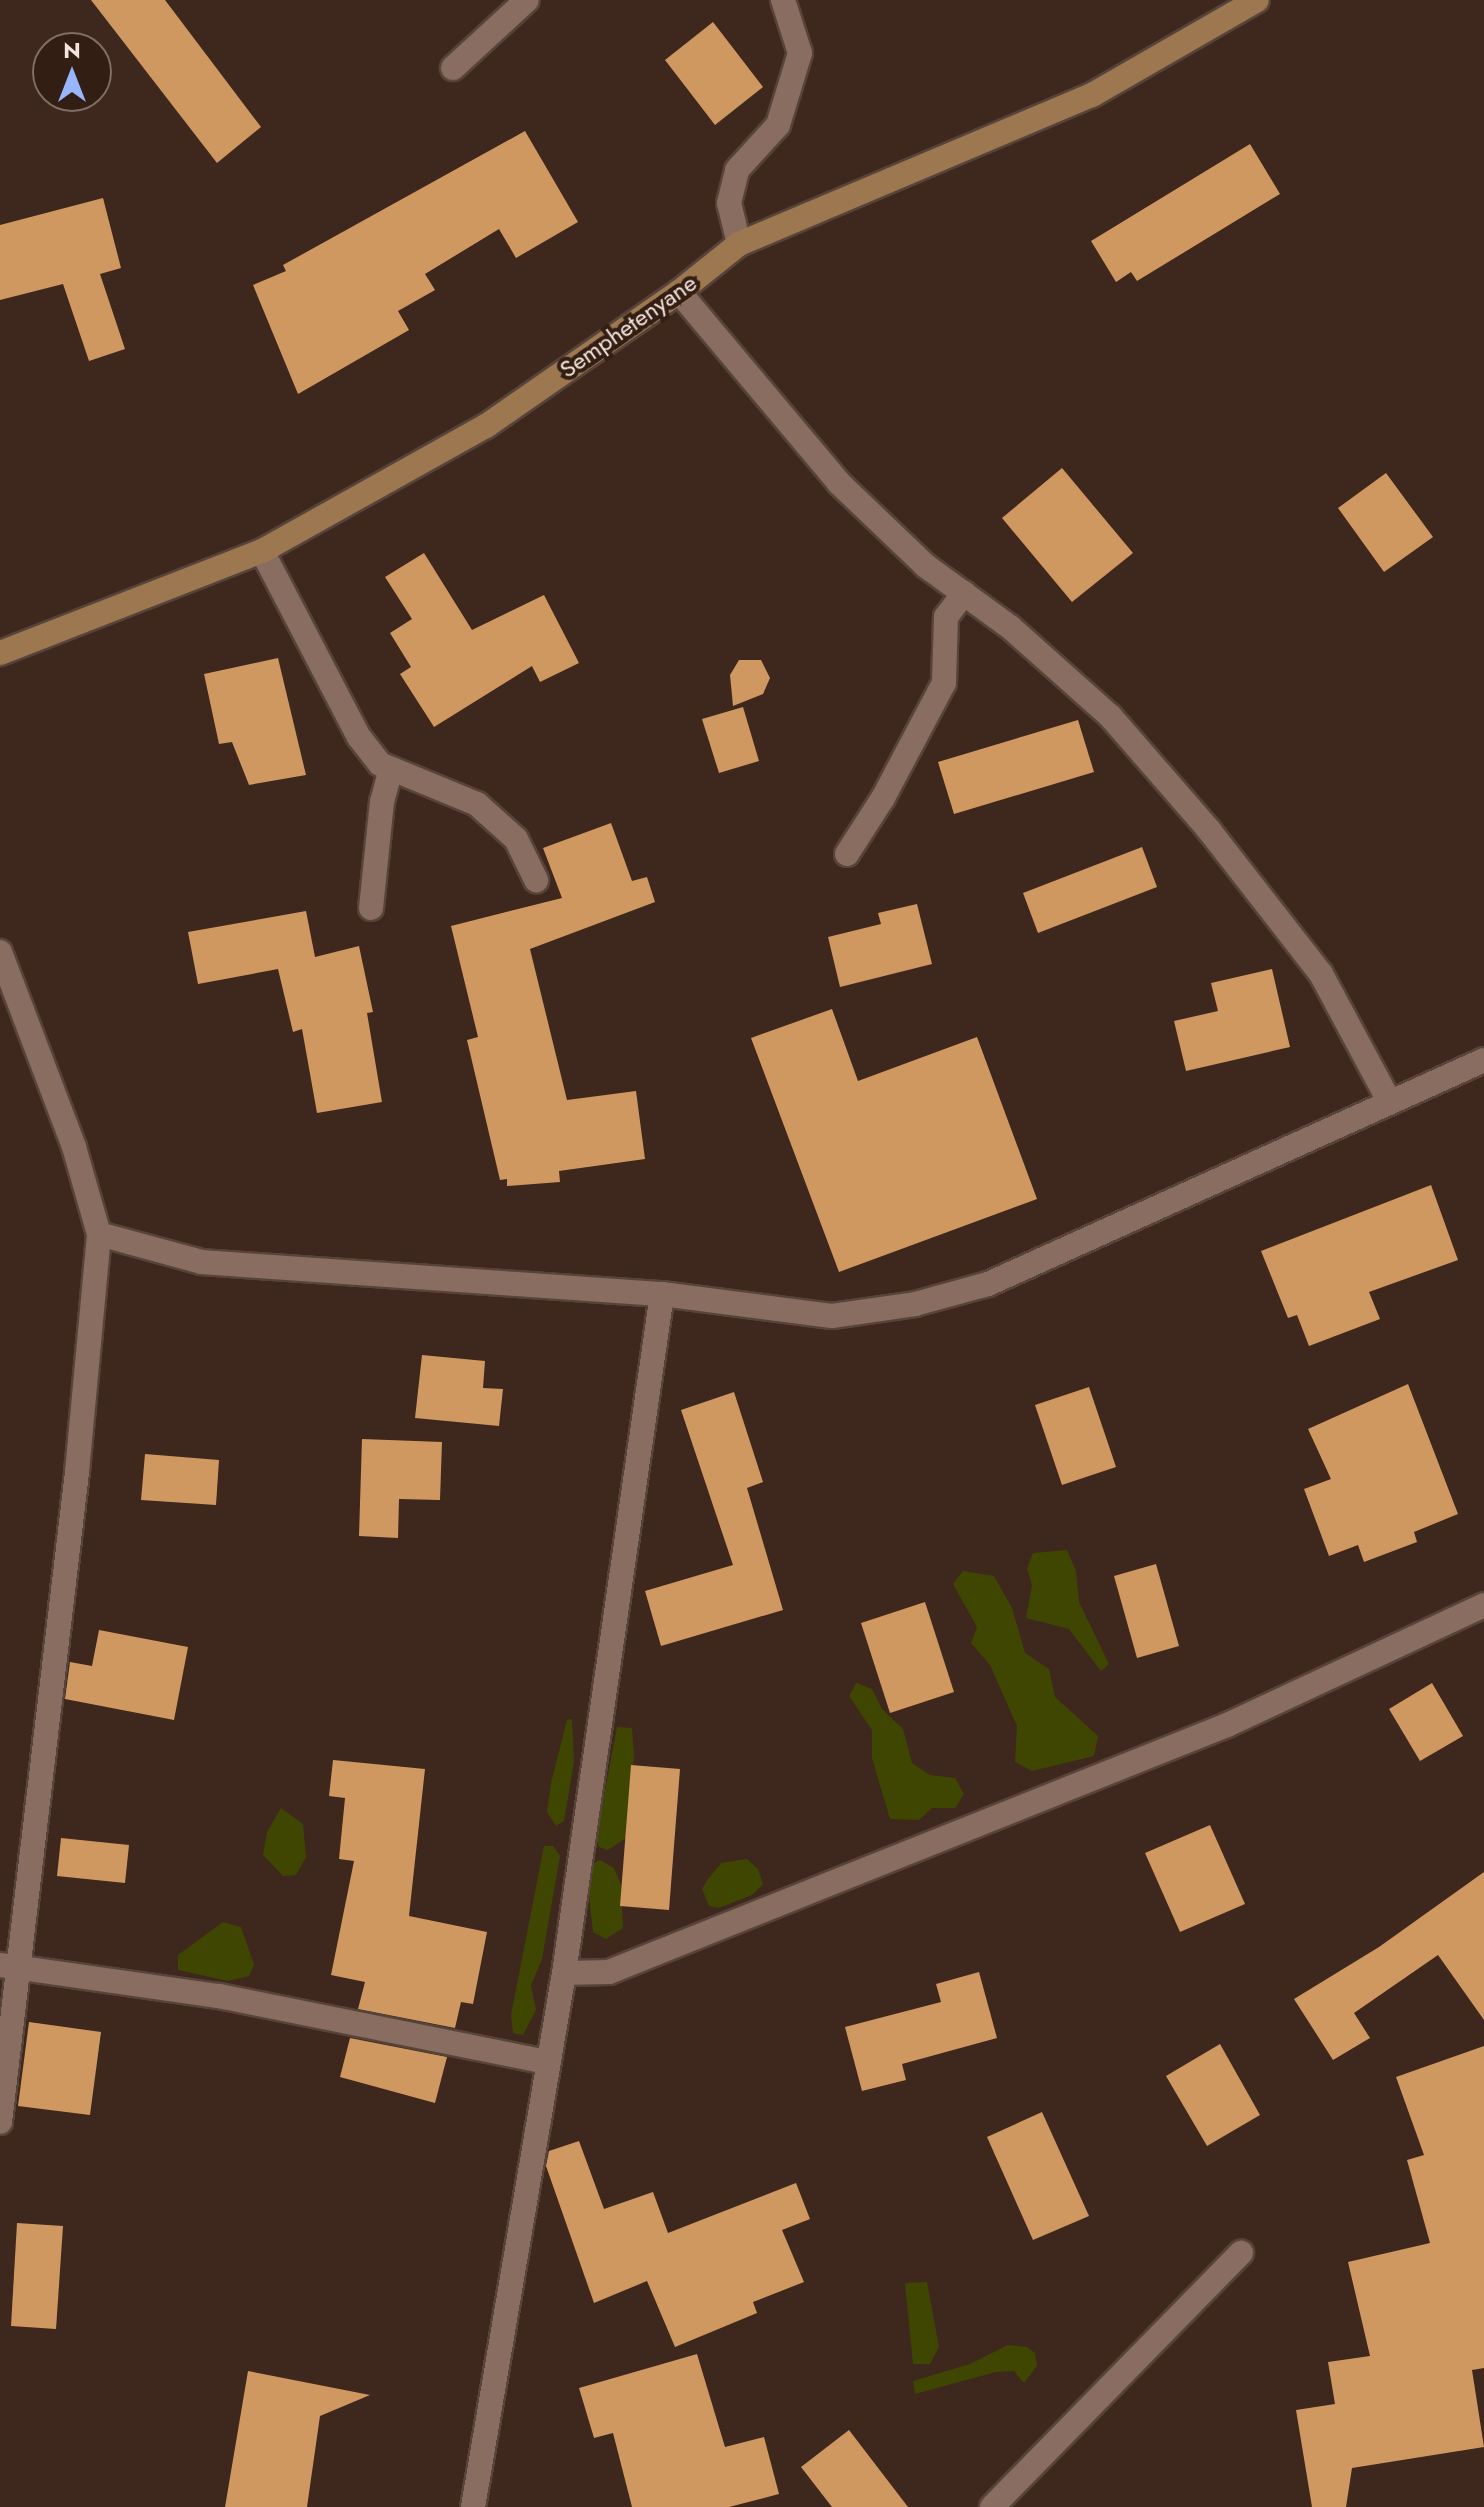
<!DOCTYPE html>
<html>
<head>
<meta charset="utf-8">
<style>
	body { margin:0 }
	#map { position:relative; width:1484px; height:2507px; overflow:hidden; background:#3e271c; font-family:Jost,sans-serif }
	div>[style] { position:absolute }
	.green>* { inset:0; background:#3f4602 }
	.building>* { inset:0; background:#d09861 }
	.roads { filter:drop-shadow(2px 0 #564339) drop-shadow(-2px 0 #564339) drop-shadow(0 2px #564339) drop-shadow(0 -2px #564339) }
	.lane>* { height:24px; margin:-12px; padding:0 12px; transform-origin:12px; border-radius:12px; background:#886d60 }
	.street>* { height:24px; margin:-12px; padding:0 12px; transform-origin:12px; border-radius:12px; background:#886d60 }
	.secondary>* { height:24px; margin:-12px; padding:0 12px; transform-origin:12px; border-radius:12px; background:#9c774f }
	span { translate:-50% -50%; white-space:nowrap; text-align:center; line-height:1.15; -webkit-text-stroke:8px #331e13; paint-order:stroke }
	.street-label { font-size:24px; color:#f3e4dc }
	.north { position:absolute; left:32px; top:32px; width:80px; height:80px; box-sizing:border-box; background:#331e13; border:2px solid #806d63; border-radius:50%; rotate:0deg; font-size:22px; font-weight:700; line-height:32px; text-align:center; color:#f3e4dc }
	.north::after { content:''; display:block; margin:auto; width:28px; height:36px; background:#97b6fd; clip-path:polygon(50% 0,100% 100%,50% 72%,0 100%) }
</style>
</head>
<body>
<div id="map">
	<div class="green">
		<div style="clip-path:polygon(1067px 1550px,1076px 1571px,1079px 1602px,1109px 1664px,1101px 1671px,1069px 1629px,1026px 1618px,1032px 1585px,1027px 1568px,1033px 1553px)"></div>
		<div style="clip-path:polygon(963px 1571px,994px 1576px,1012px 1608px,1025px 1653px,1049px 1669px,1055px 1697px,1098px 1736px,1094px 1756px,1032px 1771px,1015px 1762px,1017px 1726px,990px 1665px,971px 1643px,977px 1627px,953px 1584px)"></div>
		<div style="clip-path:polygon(856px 1683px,872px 1689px,882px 1709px,903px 1729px,912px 1763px,930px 1775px,955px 1778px,964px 1794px,955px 1808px,932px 1808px,919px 1820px,890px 1819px,872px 1758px,872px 1730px,849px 1696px)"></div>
		<div style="clip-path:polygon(572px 1719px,574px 1762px,564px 1821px,556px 1826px,547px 1812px,551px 1783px,567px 1720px)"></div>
		<div style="clip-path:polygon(617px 1727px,632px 1728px,634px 1755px,626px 1838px,608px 1850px,599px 1847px,596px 1838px)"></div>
		<div style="clip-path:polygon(281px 1808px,303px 1824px,306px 1857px,296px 1875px,283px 1876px,263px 1855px,267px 1832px)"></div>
		<div style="clip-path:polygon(544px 1846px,553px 1846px,560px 1856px,542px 1959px,531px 1985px,536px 2010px,523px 2035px,513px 2033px,511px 2015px)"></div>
		<div style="clip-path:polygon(747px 1859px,758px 1869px,763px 1884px,752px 1895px,719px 1908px,709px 1906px,702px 1889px,708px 1879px,721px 1863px)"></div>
		<div style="clip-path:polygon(600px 1860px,614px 1868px,621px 1885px,623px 1928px,606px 1939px,593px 1932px,588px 1887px,591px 1864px)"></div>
		<div style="clip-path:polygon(223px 1922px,241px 1927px,254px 1965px,249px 1976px,228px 1981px,178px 1970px,178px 1955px)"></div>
		<div style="clip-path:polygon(927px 2282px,939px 2347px,930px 2364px,913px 2364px,905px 2283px)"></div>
		<div style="clip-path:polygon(1008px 2345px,1027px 2347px,1035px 2353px,1037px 2366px,1024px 2383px,1014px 2371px,996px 2372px,915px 2394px,913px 2381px,970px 2364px)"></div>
	</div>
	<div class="building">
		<div style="clip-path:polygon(91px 0,165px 0,261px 127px,217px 163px)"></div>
		<div style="clip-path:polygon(713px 22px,763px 87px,715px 125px,665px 60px)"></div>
		<div style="clip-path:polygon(525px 131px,578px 222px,516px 258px,499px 229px,425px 274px,435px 290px,398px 311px,409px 330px,298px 394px,253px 285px,286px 271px,283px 265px)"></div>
		<div style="clip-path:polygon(1250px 144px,1280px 194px,1137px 281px,1131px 272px,1116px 282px,1091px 241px)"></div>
		<div style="clip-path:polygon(103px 198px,121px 268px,100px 274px,125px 349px,89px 361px,63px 284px,0 300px,0 225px)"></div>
		<div style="clip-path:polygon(1062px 468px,1133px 553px,1072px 602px,1002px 518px)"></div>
		<div style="clip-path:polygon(1386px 473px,1433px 537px,1384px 572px,1338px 508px)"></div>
		<div style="clip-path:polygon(424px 553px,472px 630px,544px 595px,579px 663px,540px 682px,532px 666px,434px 727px,400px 674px,411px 667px,390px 633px,412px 619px,385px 577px)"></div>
		<div style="clip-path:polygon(278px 658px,306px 775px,249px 785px,232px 742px,219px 744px,204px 674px)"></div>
		<div style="clip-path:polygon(739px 660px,761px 660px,770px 678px,763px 694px,733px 706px,730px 675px)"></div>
		<div style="clip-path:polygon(743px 707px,759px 761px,719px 773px,702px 719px)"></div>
		<div style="clip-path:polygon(1078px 720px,1094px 772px,954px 814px,938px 762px)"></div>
		<div style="clip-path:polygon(611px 823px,632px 881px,647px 877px,655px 902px,530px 949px,567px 1100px,636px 1091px,645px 1159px,559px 1171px,560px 1182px,507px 1186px,507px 1179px,500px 1180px,467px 1040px,478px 1037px,451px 926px,562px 898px,543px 848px)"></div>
		<div style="clip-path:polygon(1142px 847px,1157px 887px,1038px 933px,1023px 893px)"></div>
		<div style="clip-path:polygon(917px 904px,932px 964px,840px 987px,828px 937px,881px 924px,878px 913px)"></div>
		<div style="clip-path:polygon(306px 911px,315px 957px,359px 946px,373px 1012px,367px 1013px,382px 1102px,317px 1113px,302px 1029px,293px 1032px,278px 969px,198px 984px,188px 932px)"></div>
		<div style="clip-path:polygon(1272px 969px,1290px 1047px,1186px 1071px,1174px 1021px,1218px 1011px,1211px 983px)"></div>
		<div style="clip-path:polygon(832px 1009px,858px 1081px,977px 1037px,1037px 1199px,839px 1272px,751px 1038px)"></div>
		<div style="clip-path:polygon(1431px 1185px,1458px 1260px,1369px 1292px,1380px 1319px,1309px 1346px,1297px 1315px,1288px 1318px,1261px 1251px)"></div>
		<div style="clip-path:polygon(422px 1355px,485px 1361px,483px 1388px,503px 1389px,499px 1426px,415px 1418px)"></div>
		<div style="clip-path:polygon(1408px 1384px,1458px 1514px,1414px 1532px,1417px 1542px,1364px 1562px,1358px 1545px,1329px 1556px,1304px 1489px,1331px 1479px,1308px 1429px)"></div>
		<div style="clip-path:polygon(1089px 1387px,1116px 1467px,1062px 1485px,1035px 1405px)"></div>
		<div style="clip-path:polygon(734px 1392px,763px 1482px,747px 1488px,783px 1610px,661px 1646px,645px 1591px,733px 1565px,681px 1410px)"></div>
		<div style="clip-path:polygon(362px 1439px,442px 1442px,440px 1500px,399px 1499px,398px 1538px,359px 1536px)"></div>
		<div style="clip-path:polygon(145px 1454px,219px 1460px,216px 1505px,141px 1500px)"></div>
		<div style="clip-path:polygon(1156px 1564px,1179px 1646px,1137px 1658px,1114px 1576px)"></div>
		<div style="clip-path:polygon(925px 1602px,954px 1692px,890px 1713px,861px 1623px)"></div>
		<div style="clip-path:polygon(99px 1630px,188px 1647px,174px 1720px,65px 1699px,70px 1662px,92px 1666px)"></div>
		<div style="clip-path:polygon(1432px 1683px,1463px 1736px,1420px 1761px,1389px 1709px)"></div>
		<div style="clip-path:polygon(333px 1760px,425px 1769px,409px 1916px,487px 1932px,473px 2004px,461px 2002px,455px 2028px,358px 2009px,365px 1982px,331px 1975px,354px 1861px,339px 1859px,345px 1798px,329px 1796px)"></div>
		<div style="clip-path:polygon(631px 1765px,680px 1769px,669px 1910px,620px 1906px)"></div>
		<div style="clip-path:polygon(1210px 1825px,1245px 1904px,1180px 1932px,1145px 1853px)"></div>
		<div style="clip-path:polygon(61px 1838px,129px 1845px,125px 1883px,57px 1876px)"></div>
		<div style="clip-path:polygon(1484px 1872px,1484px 2020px,1438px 1955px,1354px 2013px,1370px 2038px,1333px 2060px,1294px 1999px,1379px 1947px)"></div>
		<div style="clip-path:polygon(979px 1972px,997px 2038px,902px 2064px,906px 2080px,862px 2091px,845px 2027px,941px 2002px,936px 1984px)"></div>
		<div style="clip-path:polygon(29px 2022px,101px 2032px,90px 2115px,18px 2106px)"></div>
		<div style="clip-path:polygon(350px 2038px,447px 2057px,435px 2103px,340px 2077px)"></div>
		<div style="clip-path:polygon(1220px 2044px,1260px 2115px,1207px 2146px,1166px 2076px)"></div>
		<div style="clip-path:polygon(1484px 2046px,1484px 2368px,1472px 2370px,1484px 2447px,1352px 2468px,1346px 2507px,1312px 2507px,1296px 2410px,1335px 2404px,1328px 2362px,1370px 2356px,1348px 2262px,1430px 2243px,1407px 2160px,1424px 2155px,1396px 2077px)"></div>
		<div style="clip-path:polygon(1042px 2112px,1089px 2216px,1033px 2240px,987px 2137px)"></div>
		<div style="clip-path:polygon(579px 2141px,604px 2209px,653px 2192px,668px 2233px,796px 2183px,810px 2219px,782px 2230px,804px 2282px,753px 2302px,757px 2313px,675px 2347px,647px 2281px,594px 2303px,546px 2166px,549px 2151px)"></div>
		<div style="clip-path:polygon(17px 2223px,63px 2226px,56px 2329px,11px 2326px)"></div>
		<div style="clip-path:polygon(697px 2354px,725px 2447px,764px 2437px,779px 2494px,729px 2507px,632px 2507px,613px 2433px,594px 2438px,579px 2388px)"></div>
		<div style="clip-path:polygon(248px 2371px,370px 2395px,320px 2416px,307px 2507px,225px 2507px)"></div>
		<div style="clip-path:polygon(849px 2430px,908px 2507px,832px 2507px,801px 2467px)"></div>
	</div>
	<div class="roads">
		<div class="lane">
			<div style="left:453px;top:68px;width:100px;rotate:-42.6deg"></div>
			<div style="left:262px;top:551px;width:210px;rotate:62.5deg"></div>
			<div style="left:359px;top:737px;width:34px;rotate:52deg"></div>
			<div style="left:380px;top:764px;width:105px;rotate:22.4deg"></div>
			<div style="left:477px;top:804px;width:52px;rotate:41.9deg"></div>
			<div style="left:516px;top:839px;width:46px;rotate:64deg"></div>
			<div style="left:847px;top:854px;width:67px;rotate:-57.3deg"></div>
			<div style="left:883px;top:798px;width:130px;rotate:-62.1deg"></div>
			<div style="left:944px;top:683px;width:66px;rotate:-88.3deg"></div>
			<div style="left:946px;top:617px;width:30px;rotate:-53deg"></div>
			<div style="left:371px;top:908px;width:107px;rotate:-84.1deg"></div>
			<div style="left:382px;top:802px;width:34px;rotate:-75deg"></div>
			<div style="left:0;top:1965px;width:221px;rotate:8.1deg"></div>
			<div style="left:219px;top:1996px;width:335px;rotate:11.4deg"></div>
			<div style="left:0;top:2122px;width:655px;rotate:-83.24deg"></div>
			<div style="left:77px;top:1472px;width:239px;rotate:-84.7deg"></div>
			<div style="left:992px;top:2507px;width:356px;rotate:-45.6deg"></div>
		</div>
		<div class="street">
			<div style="left:739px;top:244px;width:42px;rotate:-103.7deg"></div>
			<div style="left:729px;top:203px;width:34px;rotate:-76deg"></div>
			<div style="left:737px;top:170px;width:61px;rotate:-47.7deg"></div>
			<div style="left:778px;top:125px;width:75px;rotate:-73deg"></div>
			<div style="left:800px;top:53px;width:56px;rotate:-107.8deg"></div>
			<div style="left:679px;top:292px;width:249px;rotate:50deg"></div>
			<div style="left:839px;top:483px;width:120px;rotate:43.7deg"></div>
			<div style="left:926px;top:566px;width:104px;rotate:36deg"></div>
			<div style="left:1010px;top:627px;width:134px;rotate:41.7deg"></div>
			<div style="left:1110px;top:716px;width:151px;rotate:49deg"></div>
			<div style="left:1209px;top:830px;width:182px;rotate:52.1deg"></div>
			<div style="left:1321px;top:974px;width:144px;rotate:61.8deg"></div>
			<div style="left:0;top:952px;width:209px;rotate:69.2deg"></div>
			<div style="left:74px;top:1147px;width:91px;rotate:74deg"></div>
			<div style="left:99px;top:1234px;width:107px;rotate:15.2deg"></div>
			<div style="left:202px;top:1262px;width:461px;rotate:4deg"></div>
			<div style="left:662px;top:1294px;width:171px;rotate:7.4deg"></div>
			<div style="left:832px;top:1316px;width:84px;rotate:-8.2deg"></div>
			<div style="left:915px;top:1304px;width:76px;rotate:-15.3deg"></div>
			<div style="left:988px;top:1284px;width:544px;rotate:-24.3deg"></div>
			<div style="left:564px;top:1973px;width:45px;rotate:-1.3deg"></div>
			<div style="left:609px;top:1972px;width:666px;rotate:-21.79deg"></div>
			<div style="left:1227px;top:1725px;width:284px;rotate:-25deg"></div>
			<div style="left:473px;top:2507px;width:542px;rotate:-80.33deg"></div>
			<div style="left:564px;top:1973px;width:686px;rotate:-81.79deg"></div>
		</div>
		<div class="secondary">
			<div style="left:0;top:653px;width:281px;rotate:-21.3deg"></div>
			<div style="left:262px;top:551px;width:257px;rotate:-29.2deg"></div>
			<div style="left:486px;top:426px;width:235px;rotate:-34.8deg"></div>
			<div style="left:679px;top:292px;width:77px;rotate:-38.7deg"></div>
			<div style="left:739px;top:244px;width:383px;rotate:-22.9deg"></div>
			<div style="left:1092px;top:95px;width:190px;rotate:-29.9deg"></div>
		</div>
	</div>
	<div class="street-label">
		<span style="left:628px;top:326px;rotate:-35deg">Semphetenyane</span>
	</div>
	<div class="north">N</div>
</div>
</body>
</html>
